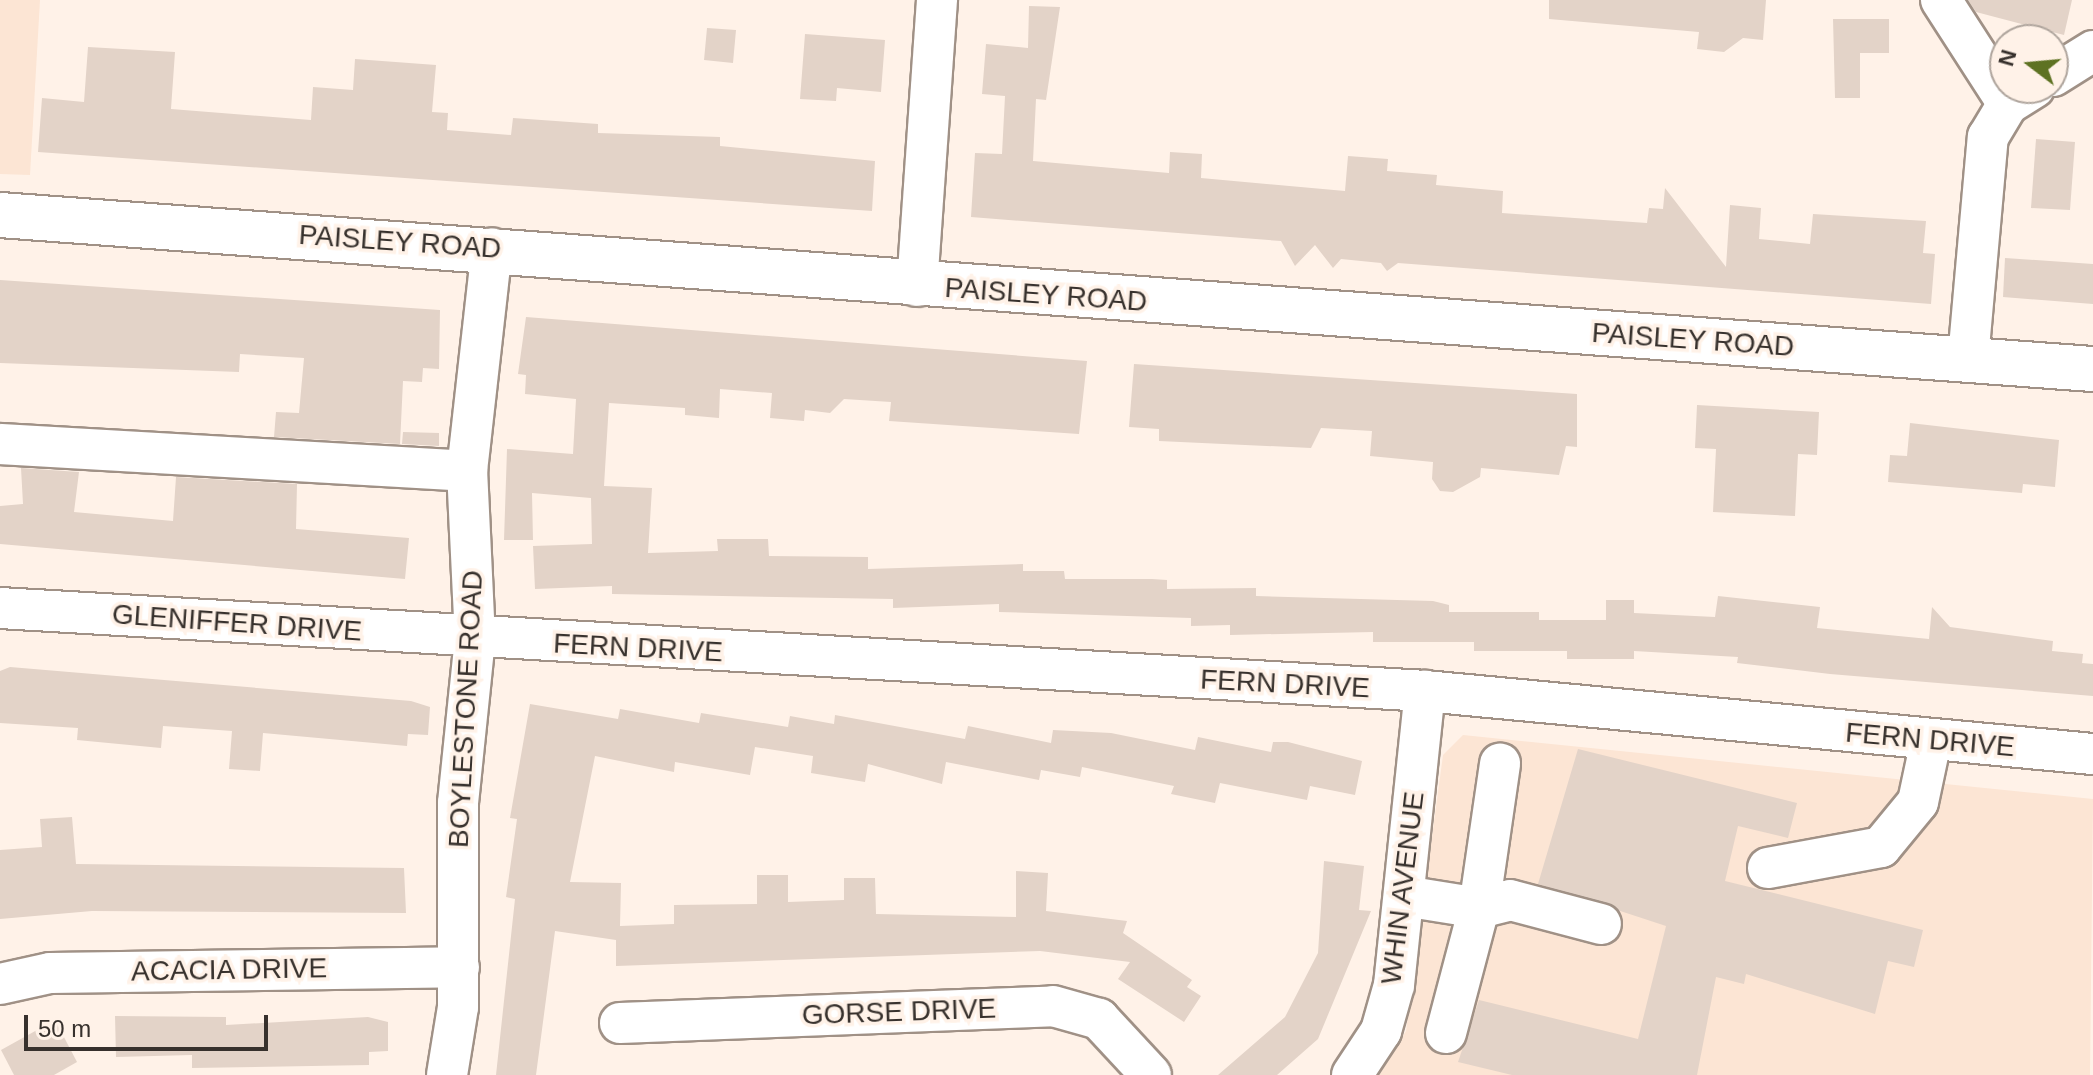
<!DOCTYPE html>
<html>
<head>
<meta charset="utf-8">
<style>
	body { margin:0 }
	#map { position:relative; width:2093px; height:1075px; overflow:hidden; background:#fff2e8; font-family:Arial,sans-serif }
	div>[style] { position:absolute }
	.built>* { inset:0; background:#fce5d4 }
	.building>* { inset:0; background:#e3d3c8 }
	.roads { filter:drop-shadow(2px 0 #a09186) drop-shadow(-2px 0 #a09186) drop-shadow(0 2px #a09186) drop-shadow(0 -2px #a09186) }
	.minor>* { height:40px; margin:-20px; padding:0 20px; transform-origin:20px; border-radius:20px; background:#fff }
	.major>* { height:44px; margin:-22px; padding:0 22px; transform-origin:22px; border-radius:22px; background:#fff }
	span { translate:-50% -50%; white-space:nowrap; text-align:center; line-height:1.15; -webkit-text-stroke:7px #fff2e8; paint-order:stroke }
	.street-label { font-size:28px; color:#37312d }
	.north { position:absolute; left:1989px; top:24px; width:80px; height:80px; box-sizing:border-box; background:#fff2e8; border:2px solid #afa59d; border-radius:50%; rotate:286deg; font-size:22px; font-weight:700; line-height:32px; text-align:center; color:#37312d }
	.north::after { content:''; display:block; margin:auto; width:28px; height:36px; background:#5e7222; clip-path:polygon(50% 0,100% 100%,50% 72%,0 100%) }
	.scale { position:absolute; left:24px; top:1015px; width:244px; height:36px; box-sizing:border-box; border:4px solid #37312d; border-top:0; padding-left:10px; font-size:24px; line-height:28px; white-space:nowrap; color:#37312d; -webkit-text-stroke:6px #fff2e8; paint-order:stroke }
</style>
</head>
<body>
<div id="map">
	<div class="built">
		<div style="clip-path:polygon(0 0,40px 0,30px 175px,0 174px)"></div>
		<div style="clip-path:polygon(1463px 735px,2093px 799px,2090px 1075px,1379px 1075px,1406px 1031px,1443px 755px)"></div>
	</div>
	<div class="building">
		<div style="clip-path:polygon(1549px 0,1766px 0,1763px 40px,1743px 38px,1724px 52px,1697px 49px,1699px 32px,1549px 19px)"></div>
		<div style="clip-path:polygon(1968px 0,2072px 0,2064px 35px,1976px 12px)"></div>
		<div style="clip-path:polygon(1029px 6px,1060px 7px,1046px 100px,1036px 99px,1033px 161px,1169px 173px,1170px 152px,1202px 154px,1201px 178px,1345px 191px,1348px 156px,1388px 159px,1387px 171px,1437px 175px,1436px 185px,1503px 191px,1502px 213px,1647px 223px,1649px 208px,1663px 209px,1665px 188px,1726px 267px,1730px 205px,1761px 208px,1759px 239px,1810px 244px,1813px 214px,1926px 221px,1923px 253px,1935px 254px,1931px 304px,1398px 263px,1387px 271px,1381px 263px,1341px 259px,1333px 268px,1315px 245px,1295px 266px,1281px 241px,971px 217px,975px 153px,1002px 154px,1005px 96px,982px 94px,986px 44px,1028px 48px)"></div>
		<div style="clip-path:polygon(1833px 19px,1889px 19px,1889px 53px,1860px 53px,1860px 98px,1835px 98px)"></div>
		<div style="clip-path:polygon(707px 28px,736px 30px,733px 63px,704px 60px)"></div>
		<div style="clip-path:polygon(805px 34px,885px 40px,881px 92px,837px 88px,836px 101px,800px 99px)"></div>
		<div style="clip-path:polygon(88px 47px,175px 52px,171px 109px,311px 120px,313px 87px,353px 90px,355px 59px,436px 65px,432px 112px,448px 113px,447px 130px,511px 135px,513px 118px,598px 124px,598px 133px,720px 137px,720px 146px,875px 161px,872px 211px,38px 152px,42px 98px,84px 102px)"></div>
		<div style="clip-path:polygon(2036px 139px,2075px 142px,2070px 210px,2031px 208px)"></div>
		<div style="clip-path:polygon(2005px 258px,2093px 264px,2093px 304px,2003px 297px)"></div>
		<div style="clip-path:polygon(0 280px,440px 310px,439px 369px,423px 368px,422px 382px,403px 381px,400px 444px,274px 437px,276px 412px,299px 413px,304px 358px,240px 354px,239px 372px,0 363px)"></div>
		<div style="clip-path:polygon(526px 317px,1087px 361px,1079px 434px,889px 421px,891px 402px,844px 399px,830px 413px,805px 410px,804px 421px,770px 418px,772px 393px,720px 389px,719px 418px,685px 415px,685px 408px,609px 403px,604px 486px,652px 488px,648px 553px,718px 551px,717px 539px,768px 539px,769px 556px,868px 557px,868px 569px,1023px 564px,1023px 571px,1064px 571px,1065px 579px,1152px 579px,1167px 580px,1167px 589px,1256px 588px,1256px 596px,1433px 601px,1449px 605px,1449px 612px,1539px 612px,1539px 620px,1606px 620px,1606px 600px,1634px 600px,1634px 613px,1715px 617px,1718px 596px,1820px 607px,1817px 628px,1929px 639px,1932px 607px,1950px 627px,2053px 641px,2052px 651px,2083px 654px,2082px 663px,2093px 664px,2093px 696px,1830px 674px,1737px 663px,1738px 657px,1634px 651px,1634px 659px,1567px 659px,1567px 651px,1474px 651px,1474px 642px,1373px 642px,1373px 632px,1230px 635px,1230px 625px,1191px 626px,1191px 618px,999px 612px,999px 604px,893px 608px,893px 599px,612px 594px,612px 586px,535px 589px,533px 546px,592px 544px,591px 498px,532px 493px,533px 540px,504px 540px,507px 449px,573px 454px,576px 399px,525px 394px,526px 375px,518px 374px)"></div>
		<div style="clip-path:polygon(1134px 364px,1577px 394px,1577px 447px,1566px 446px,1559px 475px,1481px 468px,1480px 477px,1453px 492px,1440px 491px,1432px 479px,1433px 462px,1370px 456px,1372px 431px,1321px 428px,1311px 448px,1159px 441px,1159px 429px,1129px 427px)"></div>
		<div style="clip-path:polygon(1697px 405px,1819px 412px,1817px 455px,1798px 454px,1795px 516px,1713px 512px,1716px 449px,1695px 448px)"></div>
		<div style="clip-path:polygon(1910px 423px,2059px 440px,2055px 487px,2023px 484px,2022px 493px,1888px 482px,1890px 455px,1907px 456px)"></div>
		<div style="clip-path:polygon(403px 432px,439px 433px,439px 446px,402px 444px)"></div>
		<div style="clip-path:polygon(21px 468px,79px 472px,74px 512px,173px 521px,176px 477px,297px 484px,296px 529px,409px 538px,405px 579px,0 544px,0 506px,23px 504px)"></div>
		<div style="clip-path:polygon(10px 667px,411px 701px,430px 707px,428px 735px,408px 734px,407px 746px,263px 733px,260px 771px,229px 769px,232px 731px,163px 726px,161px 748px,77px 740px,78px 728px,0 723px,0 671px)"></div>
		<div style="clip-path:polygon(530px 704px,618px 719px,620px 709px,699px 723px,701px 713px,788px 727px,790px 716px,834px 724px,835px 715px,965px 739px,968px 726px,1051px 743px,1053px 730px,1111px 733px,1195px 750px,1198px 737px,1271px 752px,1273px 742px,1288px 742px,1362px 761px,1355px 795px,1310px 786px,1307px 800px,1220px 783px,1215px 803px,1171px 794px,1174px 786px,1082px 767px,1080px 777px,1041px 770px,1039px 780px,946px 762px,942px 784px,868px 764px,865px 782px,811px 773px,813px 756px,755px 747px,750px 775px,675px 762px,674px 772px,595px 756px,570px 882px,621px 883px,620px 926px,674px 924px,674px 905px,757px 904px,757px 875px,788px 875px,788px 902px,844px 900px,844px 878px,875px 878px,876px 914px,1016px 917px,1016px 871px,1048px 873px,1046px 911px,1127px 921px,1123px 933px,1192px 980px,1187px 987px,1201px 996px,1184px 1022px,1118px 979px,1130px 962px,1040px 951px,616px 966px,616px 940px,555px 931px,536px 1075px,496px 1075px,515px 899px,506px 897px,517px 819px,510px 818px)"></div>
		<div style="clip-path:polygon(1578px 749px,1797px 803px,1788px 838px,1738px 826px,1725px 881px,1923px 930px,1914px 967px,1888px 961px,1875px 1014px,1746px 974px,1744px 984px,1716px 977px,1697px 1075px,1512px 1075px,1458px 1062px,1479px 1000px,1638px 1039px,1666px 926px,1538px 884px)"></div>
		<div style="clip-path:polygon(72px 817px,76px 864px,404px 868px,406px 913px,92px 911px,0 919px,0 850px,42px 847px,40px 819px)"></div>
		<div style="clip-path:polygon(1324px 861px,1364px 866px,1359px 910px,1371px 911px,1318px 1039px,1277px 1075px,1218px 1075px,1285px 1017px,1318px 953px)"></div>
		<div style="clip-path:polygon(115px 1016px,226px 1017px,226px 1025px,368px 1017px,388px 1022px,388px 1051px,369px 1052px,369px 1065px,192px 1068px,192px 1055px,116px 1057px)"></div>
		<div style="clip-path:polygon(55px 1020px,77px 1062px,54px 1075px,14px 1075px,1px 1050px)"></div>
	</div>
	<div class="roads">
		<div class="minor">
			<div style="left:1941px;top:0;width:124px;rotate:57.2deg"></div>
			<div style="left:2053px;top:76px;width:47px;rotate:-32deg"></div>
			<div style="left:917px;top:286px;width:287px;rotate:-86deg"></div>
			<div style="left:1968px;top:359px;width:223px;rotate:-84.9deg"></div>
			<div style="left:1988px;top:137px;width:39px;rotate:-59deg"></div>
			<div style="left:2008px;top:104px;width:31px;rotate:-32deg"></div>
			<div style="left:0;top:444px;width:468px;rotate:3.3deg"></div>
			<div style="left:0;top:608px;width:1427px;rotate:3.33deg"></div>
			<div style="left:1425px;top:691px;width:671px;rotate:5.39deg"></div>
			<div style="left:1768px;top:868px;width:115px;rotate:-10.5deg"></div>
			<div style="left:1881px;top:847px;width:58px;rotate:-50.6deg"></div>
			<div style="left:1918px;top:802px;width:62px;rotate:-78deg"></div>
			<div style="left:1404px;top:896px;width:76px;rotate:9.1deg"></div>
			<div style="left:1479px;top:908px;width:32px;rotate:-14deg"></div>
			<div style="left:1510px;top:900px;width:94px;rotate:14.8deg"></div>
			<div style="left:0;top:984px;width:51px;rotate:-12.4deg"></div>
			<div style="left:50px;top:973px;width:409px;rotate:-0.8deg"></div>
			<div style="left:620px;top:1023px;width:433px;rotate:-2.2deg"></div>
			<div style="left:1053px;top:1006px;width:48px;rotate:15.8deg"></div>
			<div style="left:1099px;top:1019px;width:76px;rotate:47.1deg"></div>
			<div style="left:1446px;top:1033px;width:129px;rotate:-75.2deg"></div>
			<div style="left:1479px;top:908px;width:146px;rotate:-81.7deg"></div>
			<div style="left:447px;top:1075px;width:69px;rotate:-80.8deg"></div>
			<div style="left:458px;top:1007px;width:204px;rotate:-90deg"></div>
			<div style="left:458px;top:803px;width:165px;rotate:-84.1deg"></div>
			<div style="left:475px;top:639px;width:168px;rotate:-92.7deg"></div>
			<div style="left:467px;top:471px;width:224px;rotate:-83.6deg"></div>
			<div style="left:1352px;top:1075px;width:53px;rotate:-56.6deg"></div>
			<div style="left:1381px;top:1031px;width:48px;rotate:-74.2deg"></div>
			<div style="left:1394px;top:985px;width:296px;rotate:-84deg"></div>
		</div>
		<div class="major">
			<div style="left:0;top:215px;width:2099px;rotate:4.21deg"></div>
		</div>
	</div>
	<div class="street-label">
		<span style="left:400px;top:242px;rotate:4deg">PAISLEY ROAD</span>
		<span style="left:1046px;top:295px;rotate:4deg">PAISLEY ROAD</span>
		<span style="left:1693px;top:340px;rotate:4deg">PAISLEY ROAD</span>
		<span style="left:237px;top:623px;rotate:4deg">GLENIFFER DRIVE</span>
		<span style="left:638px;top:648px;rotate:3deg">FERN DRIVE</span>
		<span style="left:1285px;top:684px;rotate:3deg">FERN DRIVE</span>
		<span style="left:466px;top:709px;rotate:-87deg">BOYLESTONE ROAD</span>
		<span style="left:1930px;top:740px;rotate:5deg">FERN DRIVE</span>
		<span style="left:1403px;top:888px;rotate:-83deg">WHIN AVENUE</span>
		<span style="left:229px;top:970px;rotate:-1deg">ACACIA DRIVE</span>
		<span style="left:899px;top:1012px;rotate:-2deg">GORSE DRIVE</span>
	</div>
	<div class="north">N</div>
	<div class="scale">50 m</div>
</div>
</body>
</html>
